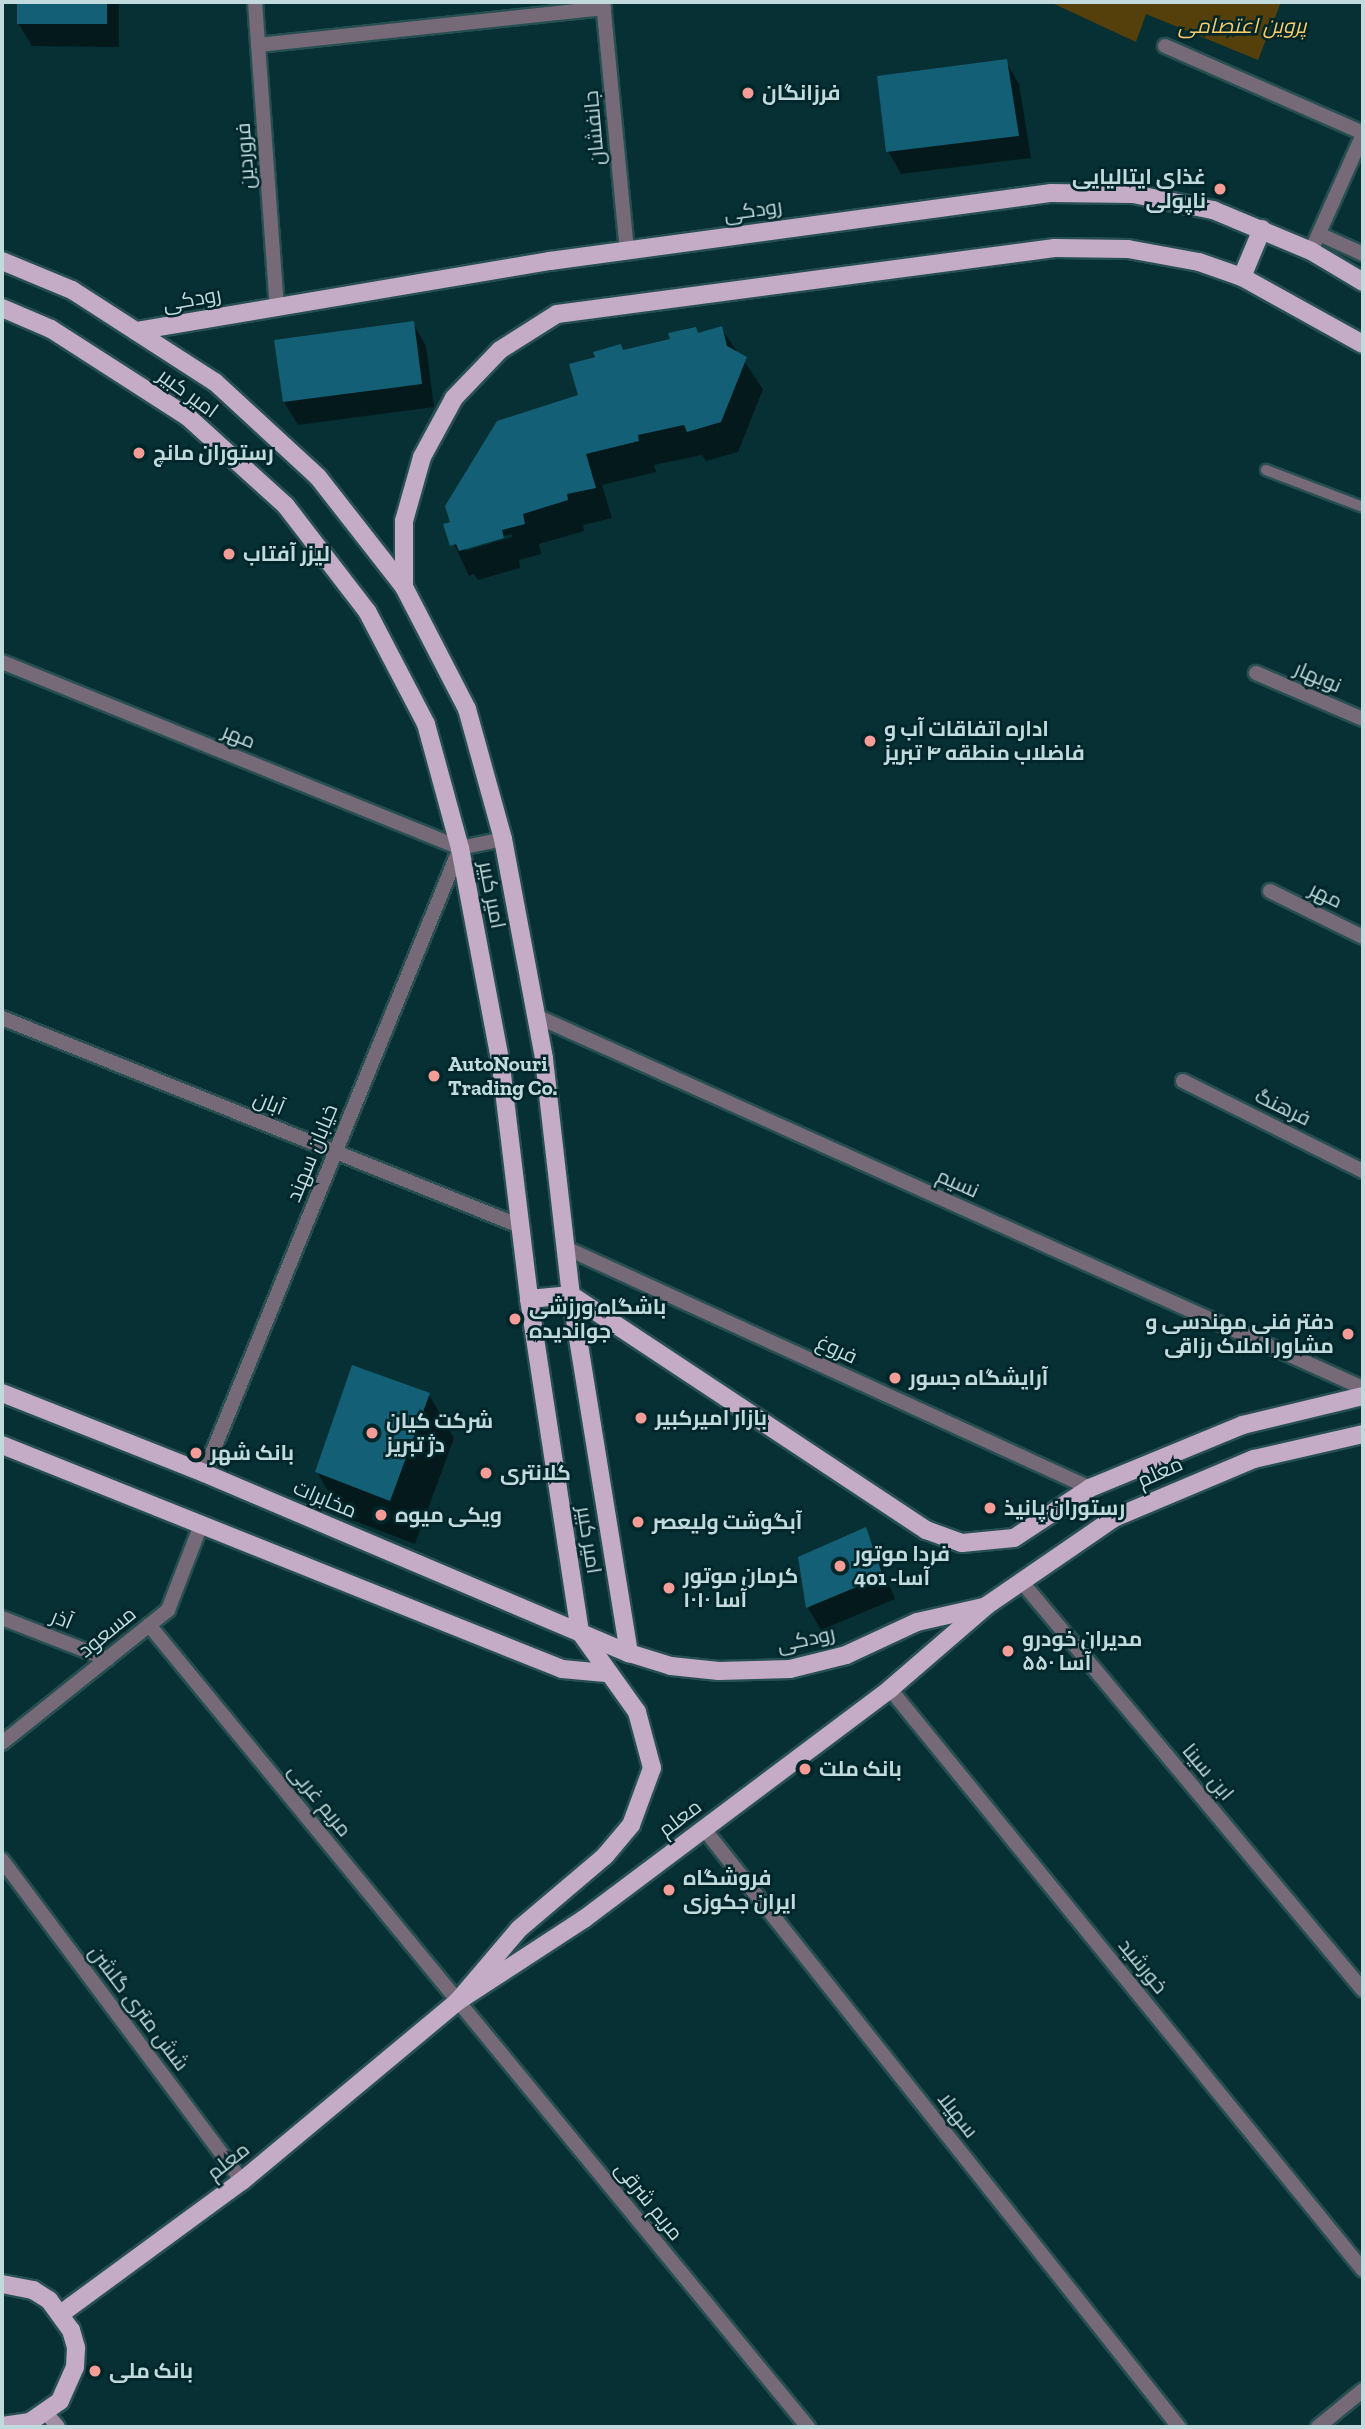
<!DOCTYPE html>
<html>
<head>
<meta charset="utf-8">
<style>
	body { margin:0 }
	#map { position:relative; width:1365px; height:2429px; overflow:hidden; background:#063034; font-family:"Zilla Slab",Cairo,serif }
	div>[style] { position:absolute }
	.green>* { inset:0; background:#553f0a }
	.shadow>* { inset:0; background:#0007 }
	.building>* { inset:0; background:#135f76 }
	.roads { filter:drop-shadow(2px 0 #274f52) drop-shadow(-2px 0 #274f52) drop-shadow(0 2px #274f52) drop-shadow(0 -2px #274f52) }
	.lane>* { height:10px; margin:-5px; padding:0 5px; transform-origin:5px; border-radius:5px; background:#776a78 }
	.street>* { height:14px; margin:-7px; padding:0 7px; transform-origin:7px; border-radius:7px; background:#776a78 }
	.secondary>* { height:14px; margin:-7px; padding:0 7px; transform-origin:7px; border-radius:7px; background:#a28fa4 }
	.primary>* { height:18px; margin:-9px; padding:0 9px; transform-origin:9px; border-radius:9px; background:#c4abc6 }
	.dots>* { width:19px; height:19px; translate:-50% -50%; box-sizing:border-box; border:4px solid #00262a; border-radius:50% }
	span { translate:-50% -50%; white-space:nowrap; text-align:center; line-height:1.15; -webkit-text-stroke:5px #00262a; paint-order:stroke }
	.park-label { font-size:21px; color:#facb68; font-style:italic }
	.poi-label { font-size:21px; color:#c0dadd; font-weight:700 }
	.left { translate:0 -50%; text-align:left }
	.right { translate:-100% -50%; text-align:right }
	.street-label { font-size:21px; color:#c0dadd }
	.frame { position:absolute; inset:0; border:4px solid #c0dadd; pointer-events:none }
</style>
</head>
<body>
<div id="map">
	<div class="green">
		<div style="clip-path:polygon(1050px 2px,1281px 2px,1258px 60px,1146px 14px,1136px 42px)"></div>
	</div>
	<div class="shadow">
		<div style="clip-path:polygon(18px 2px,119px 2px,119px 47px,32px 46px,18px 23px)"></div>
		<div style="clip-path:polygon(1006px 61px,1019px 84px,1031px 158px,901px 174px,888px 151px)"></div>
		<div style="clip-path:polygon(413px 323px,426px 346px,434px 407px,298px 425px,284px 402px)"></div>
		<div style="clip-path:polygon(evenodd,721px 328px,763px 389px,738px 452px,706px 461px,702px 455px,654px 465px,656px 472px,602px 485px,612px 518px,583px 525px,584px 531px,539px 544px,541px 554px,519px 560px,520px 568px,478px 580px,474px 574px,469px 576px,445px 525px,452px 524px,580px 396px,571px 365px,621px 346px,624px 352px,721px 328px,512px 534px,512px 537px,465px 551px,465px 547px,512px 534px)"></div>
		<div style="clip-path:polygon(429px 1395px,454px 1438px,415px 1544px,342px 1516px,317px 1472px)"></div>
		<div style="clip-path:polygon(866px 1529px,895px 1599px,821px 1630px,808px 1608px,800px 1558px)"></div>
	</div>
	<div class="building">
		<div style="clip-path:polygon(17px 2px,107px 2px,107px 24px,17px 24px)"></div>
		<div style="clip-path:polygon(1007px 59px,1019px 136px,886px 152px,877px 76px)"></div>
		<div style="clip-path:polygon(414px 321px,422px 384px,283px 402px,274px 340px)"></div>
		<div style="clip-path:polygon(722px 326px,727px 346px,747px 357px,721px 422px,687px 432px,684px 425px,638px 435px,639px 441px,586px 454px,596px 488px,567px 494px,568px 500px,523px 514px,525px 524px,502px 530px,504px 538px,459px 551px,456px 544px,450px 546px,443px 524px,450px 522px,445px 506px,497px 421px,578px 395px,569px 364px,595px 357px,593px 352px,621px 344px,623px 350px,670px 339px,668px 333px,696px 327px,698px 333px)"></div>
		<div style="clip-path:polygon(352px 1365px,430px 1393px,390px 1501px,315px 1472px)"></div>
		<div style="clip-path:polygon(866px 1527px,883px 1576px,806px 1608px,798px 1557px)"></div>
	</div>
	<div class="roads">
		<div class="lane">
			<div style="left:1266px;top:470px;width:104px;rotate:20.9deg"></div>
		</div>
		<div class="street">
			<div style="left:255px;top:2px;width:306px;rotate:85.9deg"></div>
			<div style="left:603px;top:2px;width:249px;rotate:84.5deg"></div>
			<div style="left:258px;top:45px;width:348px;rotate:-6.1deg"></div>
			<div style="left:1165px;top:46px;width:216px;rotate:23.7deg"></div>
			<div style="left:1319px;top:234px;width:48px;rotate:24.4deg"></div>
			<div style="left:1311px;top:251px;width:128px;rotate:-66deg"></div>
			<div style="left:2px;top:662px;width:494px;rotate:22.1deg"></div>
			<div style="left:1256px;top:673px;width:116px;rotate:23.3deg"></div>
			<div style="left:460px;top:848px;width:44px;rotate:-11.8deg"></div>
			<div style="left:1270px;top:891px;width:104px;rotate:26.3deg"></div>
			<div style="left:536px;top:1016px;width:907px;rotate:24.22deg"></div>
			<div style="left:2px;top:1018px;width:558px;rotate:21.88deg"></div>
			<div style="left:1183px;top:1081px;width:201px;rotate:26.6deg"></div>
			<div style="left:566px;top:1248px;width:576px;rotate:24.61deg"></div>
			<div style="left:204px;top:1473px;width:675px;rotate:-67.73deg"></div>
			<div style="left:1021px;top:1581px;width:533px;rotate:50.1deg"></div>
			<div style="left:2px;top:1618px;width:113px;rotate:21.3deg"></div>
			<div style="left:149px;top:1625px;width:1038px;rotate:50.59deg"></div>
			<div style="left:890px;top:1689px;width:749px;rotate:50.85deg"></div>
			<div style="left:2px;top:1743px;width:213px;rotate:-38.7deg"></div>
			<div style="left:168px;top:1610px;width:91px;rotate:-68.8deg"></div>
			<div style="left:704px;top:1829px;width:764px;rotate:51.54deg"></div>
			<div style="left:2px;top:1860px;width:401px;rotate:53.2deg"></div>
			<div style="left:1318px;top:2427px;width:58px;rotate:-39.4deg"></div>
		</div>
		<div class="secondary">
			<div style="left:46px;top:2413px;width:18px;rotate:49deg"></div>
		</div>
		<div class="primary">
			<div style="left:2px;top:261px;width:76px;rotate:22.5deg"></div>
			<div style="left:72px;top:290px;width:170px;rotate:32.8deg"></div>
			<div style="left:215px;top:382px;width:140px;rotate:42.7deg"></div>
			<div style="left:318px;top:477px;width:140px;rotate:52deg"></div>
			<div style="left:404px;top:587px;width:137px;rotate:62.7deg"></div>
			<div style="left:467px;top:709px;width:135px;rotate:74.5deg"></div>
			<div style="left:503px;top:839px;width:224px;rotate:79.4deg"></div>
			<div style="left:544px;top:1059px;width:238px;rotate:83.5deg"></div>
			<div style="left:571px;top:1295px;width:363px;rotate:80.8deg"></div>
			<div style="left:1242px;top:277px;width:52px;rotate:-67.4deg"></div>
			<div style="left:2px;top:308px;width:53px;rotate:23.2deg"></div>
			<div style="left:51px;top:329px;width:163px;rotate:32.7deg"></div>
			<div style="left:188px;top:417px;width:132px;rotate:42.2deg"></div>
			<div style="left:286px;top:506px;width:133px;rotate:52.4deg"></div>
			<div style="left:367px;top:611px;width:127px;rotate:62.4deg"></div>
			<div style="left:426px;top:724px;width:129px;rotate:74.7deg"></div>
			<div style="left:460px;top:848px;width:222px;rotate:79.3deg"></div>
			<div style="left:501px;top:1066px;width:235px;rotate:83.1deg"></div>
			<div style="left:529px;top:1299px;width:337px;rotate:81.3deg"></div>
			<div style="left:580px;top:1632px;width:98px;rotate:54.5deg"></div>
			<div style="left:637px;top:1712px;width:58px;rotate:75deg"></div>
			<div style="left:652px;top:1768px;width:61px;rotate:110.2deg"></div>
			<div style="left:631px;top:1825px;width:40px;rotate:130deg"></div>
			<div style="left:605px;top:1856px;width:113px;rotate:139.7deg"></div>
			<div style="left:519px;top:1929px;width:94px;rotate:130.3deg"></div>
			<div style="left:136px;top:331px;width:420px;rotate:-9.6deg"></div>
			<div style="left:550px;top:261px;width:506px;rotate:-7.73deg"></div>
			<div style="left:1051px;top:193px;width:82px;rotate:0.7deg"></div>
			<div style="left:1133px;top:194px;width:82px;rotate:11.3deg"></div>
			<div style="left:1213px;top:210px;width:106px;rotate:22.7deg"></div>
			<div style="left:1311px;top:251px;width:61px;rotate:30.8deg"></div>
			<div style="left:404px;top:587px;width:66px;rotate:-90deg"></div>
			<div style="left:404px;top:521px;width:66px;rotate:-74.3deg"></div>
			<div style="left:422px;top:457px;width:67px;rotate:-61.5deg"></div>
			<div style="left:454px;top:398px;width:66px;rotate:-46.2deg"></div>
			<div style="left:500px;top:350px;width:67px;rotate:-32.3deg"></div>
			<div style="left:557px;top:314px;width:502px;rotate:-7.55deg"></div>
			<div style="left:1055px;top:248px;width:73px;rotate:0.8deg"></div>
			<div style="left:1128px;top:249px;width:72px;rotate:10.4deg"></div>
			<div style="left:1199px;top:262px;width:46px;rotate:19.2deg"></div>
			<div style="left:1242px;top:277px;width:138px;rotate:29deg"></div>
			<div style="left:571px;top:1295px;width:426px;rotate:33.5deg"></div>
			<div style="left:926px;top:1530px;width:38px;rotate:20deg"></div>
			<div style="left:962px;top:1543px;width:52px;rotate:-5.5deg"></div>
			<div style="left:1014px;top:1538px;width:91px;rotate:-33.3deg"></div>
			<div style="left:1090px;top:1488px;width:165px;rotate:-22.4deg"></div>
			<div style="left:1243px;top:1425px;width:123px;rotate:-13.6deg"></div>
			<div style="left:529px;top:1299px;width:42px;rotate:-5.4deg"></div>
			<div style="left:2px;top:1393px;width:217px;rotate:21.6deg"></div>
			<div style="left:204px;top:1473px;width:462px;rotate:23deg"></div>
			<div style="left:629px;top:1653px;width:44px;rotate:17.2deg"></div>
			<div style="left:671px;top:1666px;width:48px;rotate:5.9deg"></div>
			<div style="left:719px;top:1671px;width:71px;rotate:-1.6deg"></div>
			<div style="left:790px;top:1669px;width:58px;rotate:-14deg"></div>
			<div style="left:846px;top:1655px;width:78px;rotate:-24.9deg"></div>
			<div style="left:917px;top:1622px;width:68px;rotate:-12.8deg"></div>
			<div style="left:2px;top:1445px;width:603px;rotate:21.8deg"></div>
			<div style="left:562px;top:1669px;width:44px;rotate:5.2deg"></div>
			<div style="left:2px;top:2284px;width:32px;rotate:11deg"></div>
			<div style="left:33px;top:2290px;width:19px;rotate:32deg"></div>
			<div style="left:49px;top:2300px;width:37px;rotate:54deg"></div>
			<div style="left:71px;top:2330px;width:19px;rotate:74deg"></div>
			<div style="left:76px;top:2348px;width:19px;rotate:93deg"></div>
			<div style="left:75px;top:2367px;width:37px;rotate:114deg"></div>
			<div style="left:60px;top:2401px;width:37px;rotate:145deg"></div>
			<div style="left:30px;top:2422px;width:28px;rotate:172deg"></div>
			<div style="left:62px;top:2313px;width:223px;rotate:-36.3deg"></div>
			<div style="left:242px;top:2181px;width:281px;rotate:-39.8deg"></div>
			<div style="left:458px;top:2001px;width:150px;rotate:-33.1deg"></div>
			<div style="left:584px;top:1919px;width:383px;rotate:-36.9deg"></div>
			<div style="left:890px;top:1689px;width:127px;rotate:-40.8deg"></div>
			<div style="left:986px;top:1606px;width:155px;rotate:-34.5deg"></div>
			<div style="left:1114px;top:1518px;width:152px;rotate:-22.9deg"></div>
			<div style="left:1254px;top:1459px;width:112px;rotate:-12.9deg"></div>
		</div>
	</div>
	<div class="dots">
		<div style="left:748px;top:93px;background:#f59c96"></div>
		<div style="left:1220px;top:189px;background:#f59c96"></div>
		<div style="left:139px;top:453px;background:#f59c96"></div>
		<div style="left:229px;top:554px;background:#f59c96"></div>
		<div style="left:870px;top:741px;background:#f59c96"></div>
		<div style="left:434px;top:1076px;background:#f59c96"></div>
		<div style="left:515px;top:1319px;background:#f59c96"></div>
		<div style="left:1348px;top:1334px;background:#f59c96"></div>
		<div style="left:895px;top:1378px;background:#f59c96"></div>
		<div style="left:641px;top:1418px;background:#f59c96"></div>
		<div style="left:372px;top:1433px;background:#f59c96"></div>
		<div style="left:196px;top:1453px;background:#f59c96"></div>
		<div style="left:486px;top:1473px;background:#f59c96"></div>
		<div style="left:990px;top:1508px;background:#f59c96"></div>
		<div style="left:381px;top:1515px;background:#f59c96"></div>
		<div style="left:638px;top:1522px;background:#f59c96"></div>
		<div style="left:840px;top:1566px;background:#f59c96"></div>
		<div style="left:669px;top:1588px;background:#f59c96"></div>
		<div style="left:1008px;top:1651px;background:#f59c96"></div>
		<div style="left:805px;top:1769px;background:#f59c96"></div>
		<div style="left:669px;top:1890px;background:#f59c96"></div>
		<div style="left:95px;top:2371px;background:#f59c96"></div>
	</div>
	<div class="park-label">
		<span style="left:1242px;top:26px">پروین اعتصامى</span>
	</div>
	<div class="poi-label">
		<span class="left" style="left:762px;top:93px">فرزانگان</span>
		<span class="right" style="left:1206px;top:189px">غذای ایتالیایی<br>ناپولی</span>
		<span class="left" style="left:153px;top:453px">رستوران مانچ</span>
		<span class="left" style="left:243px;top:554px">لیزر آفتاب</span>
		<span class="left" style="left:884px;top:741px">اداره اتفاقات آب و<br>فاضلاب منطقه ۴ تبریز</span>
		<span class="left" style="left:448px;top:1076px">AutoNouri<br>Trading Co.</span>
		<span class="left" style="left:529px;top:1319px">باشگاه ورزشی<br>جواندیده</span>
		<span class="right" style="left:1334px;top:1334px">دفتر فنی مهندسی و<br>مشاور املاک رزاقی</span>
		<span class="left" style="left:909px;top:1378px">آرایشگاه جسور</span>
		<span class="left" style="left:655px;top:1418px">بازار امیرکبیر</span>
		<span class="left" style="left:386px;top:1433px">شرکت کیان<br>دژ تبریز</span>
		<span class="left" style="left:210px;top:1453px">بانک شهر</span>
		<span class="left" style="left:500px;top:1473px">کلانتری</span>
		<span class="left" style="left:1004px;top:1508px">رستوران پانیذ</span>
		<span class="left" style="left:395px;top:1515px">ویکی میوه</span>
		<span class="left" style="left:652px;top:1522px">آبگوشت ولیعصر</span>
		<span class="left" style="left:854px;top:1566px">فردا موتور<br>401 -آسا</span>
		<span class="left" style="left:683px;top:1588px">کرمان موتور<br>۱۰۱۰ آسا</span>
		<span class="left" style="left:1022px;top:1651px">مدیران خودرو<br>۵۵۰ آسا</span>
		<span class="left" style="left:819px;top:1769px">بانک ملت</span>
		<span class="left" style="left:683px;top:1890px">فروشگاه<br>ایران جکوزی</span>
		<span class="left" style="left:109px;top:2371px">بانک ملی</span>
	</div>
	<div class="street-label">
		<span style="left:594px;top:128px;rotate:-95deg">جانفشان</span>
		<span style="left:245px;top:156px;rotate:-94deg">فروردین</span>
		<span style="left:753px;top:210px;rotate:-8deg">رودکى</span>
		<span style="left:192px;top:299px;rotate:-10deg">رودکى</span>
		<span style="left:188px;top:393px;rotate:36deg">امیر کبیر</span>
		<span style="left:1318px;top:677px;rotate:23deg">نوبهار</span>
		<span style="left:239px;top:736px;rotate:22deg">مهر</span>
		<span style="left:492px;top:895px;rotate:79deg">امیر کبیر</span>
		<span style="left:1326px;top:895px;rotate:26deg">مهر</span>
		<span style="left:269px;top:1103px;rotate:22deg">آبان</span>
		<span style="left:1283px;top:1107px;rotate:26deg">فرهنگ</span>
		<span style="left:312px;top:1153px;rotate:-68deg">خیابان سهند</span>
		<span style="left:958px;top:1183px;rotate:24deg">نسیم</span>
		<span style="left:837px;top:1349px;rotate:25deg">فروغ</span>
		<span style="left:1160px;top:1472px;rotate:-24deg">معلم</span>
		<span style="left:325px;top:1499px;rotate:23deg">مخابرات</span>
		<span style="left:589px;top:1540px;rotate:81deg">امیر کبیر</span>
		<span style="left:62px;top:1619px;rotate:22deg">آذر</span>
		<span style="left:107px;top:1632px;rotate:-39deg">مسعود</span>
		<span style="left:806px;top:1639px;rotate:-12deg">رودکی</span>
		<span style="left:1208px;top:1772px;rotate:50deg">ابن سینا</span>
		<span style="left:320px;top:1800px;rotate:51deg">مریم غربی</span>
		<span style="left:680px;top:1818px;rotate:-37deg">معلم</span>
		<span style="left:1143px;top:1966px;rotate:51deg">خورشید</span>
		<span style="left:139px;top:2008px;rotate:53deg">شش متری گلشن</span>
		<span style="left:958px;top:2115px;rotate:52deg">سهیلا</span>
		<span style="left:228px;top:2161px;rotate:-38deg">معلم</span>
		<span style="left:649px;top:2201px;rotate:51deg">مریم شرقی</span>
	</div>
	<div class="frame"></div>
</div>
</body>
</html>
